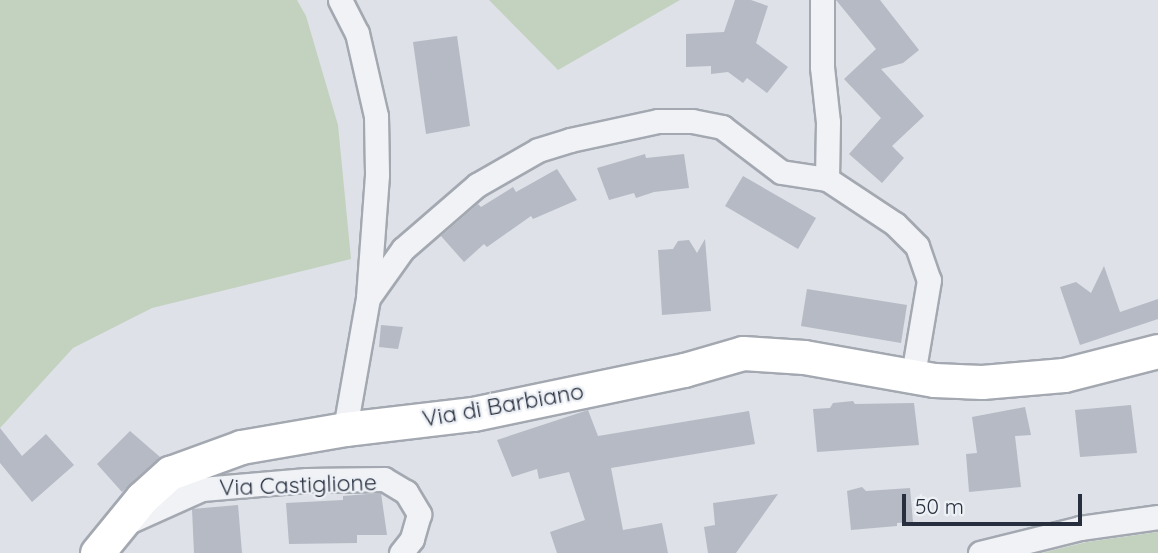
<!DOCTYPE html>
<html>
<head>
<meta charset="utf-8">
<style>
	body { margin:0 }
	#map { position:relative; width:1158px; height:553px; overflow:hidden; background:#dee1e7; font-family:Quicksand,sans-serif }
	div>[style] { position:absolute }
	.green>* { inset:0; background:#c3d1bf }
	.building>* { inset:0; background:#b5bac4 }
	.roads { filter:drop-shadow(2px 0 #a3a8b1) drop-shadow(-2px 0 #a3a8b1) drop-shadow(0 2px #a3a8b1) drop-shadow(0 -2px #a3a8b1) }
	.street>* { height:23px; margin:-11.5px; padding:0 11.5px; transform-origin:11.5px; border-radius:11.5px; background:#f1f2f6 }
	.secondary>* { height:33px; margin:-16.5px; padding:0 16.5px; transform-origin:16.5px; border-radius:16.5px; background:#fff }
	span { translate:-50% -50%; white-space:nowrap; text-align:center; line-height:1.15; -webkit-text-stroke:5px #edf0f5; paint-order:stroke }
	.street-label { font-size:23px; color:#272f3e }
	.scale { position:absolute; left:902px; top:494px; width:180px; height:32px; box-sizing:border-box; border:4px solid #272f3e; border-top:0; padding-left:9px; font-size:21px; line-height:24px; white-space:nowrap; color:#272f3e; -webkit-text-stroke:5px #edf0f5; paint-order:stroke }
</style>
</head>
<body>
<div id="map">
	<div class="green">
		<div style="clip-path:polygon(0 0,297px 0,306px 16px,338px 125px,351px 259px,152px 308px,73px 348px,0 428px)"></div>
		<div style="clip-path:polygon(489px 0,680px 0,558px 70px)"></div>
		<div style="clip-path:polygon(1158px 532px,1158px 553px,1042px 553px,1087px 542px)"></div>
	</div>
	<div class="building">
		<div style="clip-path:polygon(735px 0,751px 0,768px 6px,756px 43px,788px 67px,767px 93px,747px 78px,743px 83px,728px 72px,711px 74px,711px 66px,686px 67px,686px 34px,724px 32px)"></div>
		<div style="clip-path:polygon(836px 0,880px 0,919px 50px,903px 63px,881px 69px,924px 116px,892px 146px,904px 158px,882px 183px,849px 154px,881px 118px,844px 79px,876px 49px)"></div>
		<div style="clip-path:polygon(457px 36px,470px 126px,426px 134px,413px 42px)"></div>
		<div style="clip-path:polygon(645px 154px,646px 158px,684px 154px,689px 188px,654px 192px,636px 198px,634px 193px,609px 200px,597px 168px)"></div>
		<div style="clip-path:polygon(557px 169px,577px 200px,533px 219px,531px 216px,487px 247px,484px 244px,464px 262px,441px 236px,478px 204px,481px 207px,513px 187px,516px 192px)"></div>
		<div style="clip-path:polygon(743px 176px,816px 218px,798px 249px,725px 206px)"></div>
		<div style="clip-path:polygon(705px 239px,711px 311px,662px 315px,658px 250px,673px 249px,678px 241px,689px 240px,697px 253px)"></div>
		<div style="clip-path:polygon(1104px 266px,1120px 312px,1158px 299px,1158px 319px,1080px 345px,1060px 287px,1076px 282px,1091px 293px)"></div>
		<div style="clip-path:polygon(807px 289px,907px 305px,901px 343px,801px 326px)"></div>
		<div style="clip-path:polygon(381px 325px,403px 327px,398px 349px,379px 347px)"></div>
		<div style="clip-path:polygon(853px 401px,855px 404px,914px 403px,919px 445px,817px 452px,813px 409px,830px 408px,833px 403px)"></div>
		<div style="clip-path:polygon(1131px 405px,1137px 453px,1080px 457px,1075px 410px)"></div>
		<div style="clip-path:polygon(1025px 407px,1031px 435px,1015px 436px,1021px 487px,969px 492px,966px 454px,977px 453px,972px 417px)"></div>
		<div style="clip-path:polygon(588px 410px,598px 436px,749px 411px,755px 444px,611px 468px,623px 530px,662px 523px,668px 553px,557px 553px,550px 532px,585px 520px,569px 472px,539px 479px,537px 469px,512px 477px,497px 440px)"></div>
		<div style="clip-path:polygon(0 428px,22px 456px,46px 434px,74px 465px,32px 502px,0 463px)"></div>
		<div style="clip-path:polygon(130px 431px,160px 457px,122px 492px,97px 464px)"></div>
		<div style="clip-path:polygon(862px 487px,866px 491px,910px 488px,913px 522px,897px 523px,897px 526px,851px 530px,847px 491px)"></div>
		<div style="clip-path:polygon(381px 493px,387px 535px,357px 535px,357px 543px,289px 544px,286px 503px,343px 500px,343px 496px)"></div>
		<div style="clip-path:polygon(778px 494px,736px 553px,708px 553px,704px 527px,715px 525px,713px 503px)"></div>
		<div style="clip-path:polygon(238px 505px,242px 553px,194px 553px,192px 509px)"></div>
	</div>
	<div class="roads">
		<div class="street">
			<div style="left:340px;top:0;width:37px;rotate:63deg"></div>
			<div style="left:357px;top:33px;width:85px;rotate:77.1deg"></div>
			<div style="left:376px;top:116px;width:59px;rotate:89deg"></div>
			<div style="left:377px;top:175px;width:123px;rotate:94.2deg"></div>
			<div style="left:368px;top:298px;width:133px;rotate:100deg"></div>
			<div style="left:822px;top:0;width:67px;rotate:90deg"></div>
			<div style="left:822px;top:67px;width:55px;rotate:83.8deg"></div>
			<div style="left:828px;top:122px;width:57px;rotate:91deg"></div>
			<div style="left:827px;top:179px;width:82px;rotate:33.5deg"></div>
			<div style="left:895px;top:224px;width:31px;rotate:45deg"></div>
			<div style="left:917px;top:246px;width:36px;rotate:71deg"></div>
			<div style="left:929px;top:280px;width:96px;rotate:99.6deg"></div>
			<div style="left:368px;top:298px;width:60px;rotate:-54.5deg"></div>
			<div style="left:403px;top:249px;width:98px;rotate:-40.9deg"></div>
			<div style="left:477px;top:185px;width:70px;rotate:-29.8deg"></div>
			<div style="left:538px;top:150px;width:34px;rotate:-17deg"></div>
			<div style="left:570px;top:140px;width:90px;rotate:-12.2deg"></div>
			<div style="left:658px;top:121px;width:34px"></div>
			<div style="left:692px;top:121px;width:31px;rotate:11deg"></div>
			<div style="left:722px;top:127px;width:74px;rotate:37.3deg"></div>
			<div style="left:781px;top:172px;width:47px;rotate:8.7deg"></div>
			<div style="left:126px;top:523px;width:83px;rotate:-24.1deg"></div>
			<div style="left:202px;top:489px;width:105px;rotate:-4.9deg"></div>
			<div style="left:307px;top:480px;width:77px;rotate:-0.7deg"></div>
			<div style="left:384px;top:479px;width:26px;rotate:31deg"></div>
			<div style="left:406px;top:492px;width:26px;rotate:59deg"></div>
			<div style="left:419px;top:514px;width:26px;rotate:106deg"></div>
			<div style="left:412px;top:539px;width:18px;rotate:128deg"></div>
			<div style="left:980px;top:553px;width:103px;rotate:-14deg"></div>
			<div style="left:1080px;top:528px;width:79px;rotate:-8deg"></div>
		</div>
		<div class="secondary">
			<div style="left:97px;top:553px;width:71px;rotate:-50.7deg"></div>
			<div style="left:142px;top:498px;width:38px;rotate:-42deg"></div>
			<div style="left:170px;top:473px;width:76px;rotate:-20.1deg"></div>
			<div style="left:241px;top:447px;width:106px;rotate:-9.8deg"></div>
			<div style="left:345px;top:429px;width:129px;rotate:-6.7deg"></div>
			<div style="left:473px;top:414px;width:216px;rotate:-11.8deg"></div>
			<div style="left:684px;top:370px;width:61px;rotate:-16.1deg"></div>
			<div style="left:743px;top:353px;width:61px;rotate:3.8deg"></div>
			<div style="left:804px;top:357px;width:132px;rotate:10deg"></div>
			<div style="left:934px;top:380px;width:48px;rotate:2.4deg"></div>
			<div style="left:982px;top:382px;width:82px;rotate:-4.9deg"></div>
			<div style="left:1064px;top:375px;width:97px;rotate:-14.3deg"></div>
		</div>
	</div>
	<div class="street-label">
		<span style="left:503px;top:405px;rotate:-10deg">Via di Barbiano</span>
		<span style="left:298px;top:485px;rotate:-2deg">Via Castiglione</span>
	</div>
	<div class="scale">50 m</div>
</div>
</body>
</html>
